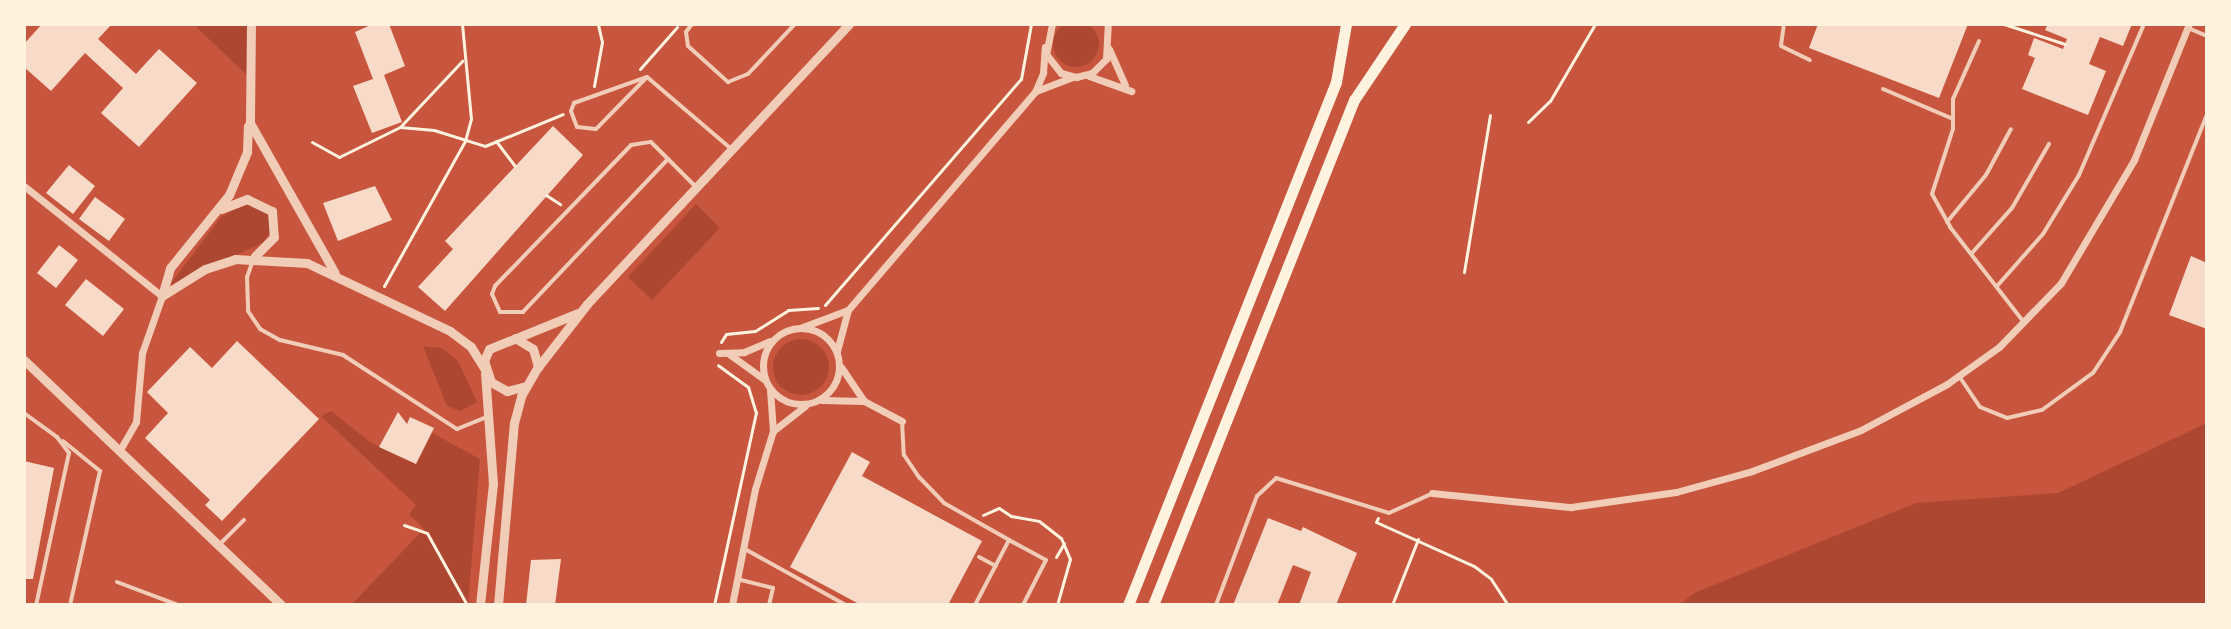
<!DOCTYPE html>
<html>
<head>
<meta charset="utf-8">
<style>
	body { margin:0 }
	#map { position:relative; width:2231px; height:629px; overflow:hidden; background:#c8553d; font-family:"Golos Text",sans-serif }
	div>[style] { position:absolute }
	.green>* { inset:0; background:#ae4732 }
	.round { border-radius:50% }
	.building>* { inset:0; background:#f7dbc8 }
	.path>* { height:3px; margin:-1.5px; padding:0 1.5px; transform-origin:1.5px; border-radius:1.5px; background:#fff3e0 }
	.service>* { height:4px; margin:-2px; padding:0 2px; transform-origin:2px; border-radius:2px; background:#f1ccb7 }
	.minor>* { height:7px; margin:-3.5px; padding:0 3.5px; transform-origin:3.5px; border-radius:3.5px; background:#f1ccb7 }
	.minor>.ring { margin:-3.5px; padding:0; box-sizing:content-box; background:none; border:7px solid #f1ccb7; border-radius:50% }
	.tertiary>* { height:9px; margin:-4.5px; padding:0 4.5px; transform-origin:4.5px; border-radius:4.5px; background:#f1ccb7 }
	.primary>* { height:11px; margin:-5.5px; padding:0 5.5px; transform-origin:5.5px; border-radius:5.5px; background:#fff3e0 }
	span { translate:-50% -50%; white-space:nowrap; text-align:center; line-height:1.15; -webkit-text-stroke:8px #fff3e0; paint-order:stroke }
	.frame { position:absolute; inset:0; border:26px solid #fff3e0; pointer-events:none }
</style>
</head>
<body>
<div id="map">
	<div class="green">
		<div class="round" style="left:1053px;top:21px;width:46px;height:46px"></div>
		<div style="clip-path:polygon(193px 24px,251px 24px,248px 76px)"></div>
		<div style="clip-path:polygon(251px 201px,270px 214px,272px 229px,264px 242px,169px 286px,221px 217px)"></div>
		<div style="clip-path:polygon(696px 204px,720px 228px,652px 300px,628px 277px)"></div>
		<div class="round" style="left:773px;top:339px;width:56px;height:56px"></div>
		<div style="clip-path:polygon(423px 346px,441px 348px,458px 361px,477px 402px,460px 411px,447px 406px)"></div>
		<div style="clip-path:polygon(331px 411px,370px 442px,416px 464px,432px 433px,480px 459px,468px 605px,351px 605px,424px 529px,409px 514px,416px 505px,321px 416px)"></div>
		<div style="clip-path:polygon(2207px 423px,2207px 605px,1680px 605px,1694px 593px,1916px 503px,2058px 493px)"></div>
	</div>
	<div class="building">
		<div style="clip-path:polygon(42px 24px,112px 24px,98px 39px,136px 74px,159px 49px,197px 83px,139px 147px,101px 113px,123px 88px,85px 53px,51px 91px,24px 67px,24px 44px)"></div>
		<div style="clip-path:polygon(373px 24px,389px 24px,405px 66px,384px 75px,402px 122px,372px 133px,353px 86px,373px 79px,355px 32px)"></div>
		<div style="clip-path:polygon(1818px 24px,1968px 24px,1939px 98px,1809px 48px)"></div>
		<div style="clip-path:polygon(2048px 24px,2132px 24px,2123px 46px,2100px 37px,2089px 64px,2106px 71px,2088px 115px,2022px 89px,2035px 58px,2028px 55px,2034px 38px,2063px 49px,2067px 39px,2045px 30px)"></div>
		<div style="clip-path:polygon(553px 126px,583px 155px,445px 311px,418px 287px,453px 249px,445px 241px)"></div>
		<div style="clip-path:polygon(69px 165px,95px 186px,73px 214px,46px 193px)"></div>
		<div style="clip-path:polygon(375px 186px,392px 220px,338px 241px,323px 203px)"></div>
		<div style="clip-path:polygon(95px 197px,125px 219px,109px 241px,79px 219px)"></div>
		<div style="clip-path:polygon(59px 245px,78px 260px,56px 288px,37px 273px)"></div>
		<div style="clip-path:polygon(2191px 256px,2207px 263px,2207px 329px,2169px 315px)"></div>
		<div style="clip-path:polygon(86px 279px,124px 309px,103px 336px,65px 305px)"></div>
		<div style="clip-path:polygon(237px 341px,319px 419px,222px 521px,205px 505px,210px 500px,145px 438px,168px 413px,147px 392px,190px 347px,212px 368px)"></div>
		<div style="clip-path:polygon(398px 412px,407px 424px,410px 417px,434px 428px,416px 464px,379px 447px)"></div>
		<div style="clip-path:polygon(852px 452px,870px 462px,862px 476px,982px 541px,948px 605px,861px 605px,790px 567px)"></div>
		<div style="clip-path:polygon(24px 461px,54px 468px,33px 579px,24px 579px)"></div>
		<div style="clip-path:polygon(1268px 518px,1301px 531px,1303px 527px,1357px 553px,1336px 605px,1299px 605px,1311px 572px,1293px 565px,1277px 605px,1233px 605px)"></div>
		<div style="clip-path:polygon(561px 559px,555px 605px,526px 605px,531px 560px)"></div>
	</div>
	<div class="path">
		<div style="left:2004px;top:24px;width:64px;rotate:18.2deg"></div>
		<div style="left:640px;top:69px;width:56px;rotate:-48.6deg"></div>
		<div style="left:594px;top:86px;width:45px;rotate:-79.7deg"></div>
		<div style="left:602px;top:42px;width:18px;rotate:-103deg"></div>
		<div style="left:1528px;top:122px;width:30px;rotate:-44deg"></div>
		<div style="left:1550px;top:101px;width:89px;rotate:-59.7deg"></div>
		<div style="left:400px;top:127px;width:91px;rotate:-46.8deg"></div>
		<div style="left:496px;top:141px;width:31px;rotate:53deg"></div>
		<div style="left:312px;top:142px;width:31px;rotate:29deg"></div>
		<div style="left:339px;top:157px;width:68px;rotate:-26.2deg"></div>
		<div style="left:400px;top:127px;width:34px;rotate:5deg"></div>
		<div style="left:434px;top:130px;width:53px;rotate:17.4deg"></div>
		<div style="left:485px;top:146px;width:84px;rotate:-22.3deg"></div>
		<div style="left:546px;top:195px;width:17px;rotate:33deg"></div>
		<div style="left:1464px;top:272px;width:159px;rotate:-80.6deg"></div>
		<div style="left:384px;top:286px;width:166px;rotate:-60.8deg"></div>
		<div style="left:465px;top:141px;width:23px;rotate:-75deg"></div>
		<div style="left:471px;top:119px;width:95px;rotate:-95.4deg"></div>
		<div style="left:825px;top:305px;width:299px;rotate:-49.1deg"></div>
		<div style="left:1021px;top:79px;width:56px;rotate:-79.7deg"></div>
		<div style="left:721px;top:342px;width:9px;rotate:-58deg"></div>
		<div style="left:726px;top:334px;width:29px;rotate:-6deg"></div>
		<div style="left:755px;top:331px;width:39px;rotate:-32deg"></div>
		<div style="left:788px;top:310px;width:30px;rotate:-4deg"></div>
		<div style="left:983px;top:515px;width:17px;rotate:-24deg"></div>
		<div style="left:999px;top:508px;width:14px;rotate:34deg"></div>
		<div style="left:1011px;top:516px;width:28px;rotate:10deg"></div>
		<div style="left:1039px;top:521px;width:28px;rotate:38deg"></div>
		<div style="left:1061px;top:538px;width:23px;rotate:67deg"></div>
		<div style="left:1070px;top:559px;width:48px;rotate:105.8deg"></div>
		<div style="left:1378px;top:518px;width:4px;rotate:117deg"></div>
		<div style="left:1376px;top:522px;width:107px;rotate:24.2deg"></div>
		<div style="left:1474px;top:566px;width:21px;rotate:37deg"></div>
		<div style="left:1491px;top:579px;width:31px;rotate:57deg"></div>
		<div style="left:404px;top:525px;width:24px;rotate:19deg"></div>
		<div style="left:427px;top:533px;width:82px;rotate:60.9deg"></div>
		<div style="left:1056px;top:557px;width:16px;rotate:-60deg"></div>
		<div style="left:714px;top:605px;width:197px;rotate:-77.7deg"></div>
		<div style="left:756px;top:413px;width:27px;rotate:-107deg"></div>
		<div style="left:748px;top:387px;width:37px;rotate:-144deg"></div>
		<div style="left:1392px;top:605px;width:71px;rotate:-68.5deg"></div>
	</div>
	<div class="service">
		<div style="left:692px;top:24px;width:10px;rotate:127deg"></div>
		<div style="left:686px;top:32px;width:14px;rotate:82deg"></div>
		<div style="left:688px;top:46px;width:54px;rotate:42deg"></div>
		<div style="left:728px;top:82px;width:22px;rotate:-22deg"></div>
		<div style="left:748px;top:74px;width:69px;rotate:-46.8deg"></div>
		<div style="left:1784px;top:24px;width:22px;rotate:98deg"></div>
		<div style="left:1781px;top:46px;width:32px;rotate:26deg"></div>
		<div style="left:2188px;top:28px;width:21px;rotate:23deg"></div>
		<div style="left:1979px;top:41px;width:64px;rotate:114.1deg"></div>
		<div style="left:1953px;top:99px;width:30px;rotate:90deg"></div>
		<div style="left:1953px;top:129px;width:68px;rotate:107.9deg"></div>
		<div style="left:1932px;top:194px;width:38px;rotate:61deg"></div>
		<div style="left:1950px;top:227px;width:119px;rotate:52.2deg"></div>
		<div style="left:647px;top:77px;width:73px;rotate:134.4deg"></div>
		<div style="left:596px;top:129px;width:19px;rotate:-174deg"></div>
		<div style="left:577px;top:127px;width:17px;rotate:-111deg"></div>
		<div style="left:571px;top:111px;width:9px;rotate:-69deg"></div>
		<div style="left:574px;top:103px;width:77px;rotate:-19.6deg"></div>
		<div style="left:647px;top:77px;width:109px;rotate:40.5deg"></div>
		<div style="left:1883px;top:89px;width:76px;rotate:23.2deg"></div>
		<div style="left:668px;top:159px;width:211px;rotate:133.5deg"></div>
		<div style="left:523px;top:312px;width:23px;rotate:180deg"></div>
		<div style="left:500px;top:312px;width:20px;rotate:-114deg"></div>
		<div style="left:492px;top:294px;width:9px;rotate:-69deg"></div>
		<div style="left:495px;top:286px;width:196px;rotate:-46deg"></div>
		<div style="left:631px;top:145px;width:20px;rotate:-9deg"></div>
		<div style="left:651px;top:142px;width:64px;rotate:45deg"></div>
		<div style="left:1947px;top:222px;width:61px;rotate:-50.3deg"></div>
		<div style="left:1986px;top:175px;width:52px;rotate:-61.5deg"></div>
		<div style="left:1972px;top:253px;width:60px;rotate:-48.4deg"></div>
		<div style="left:2012px;top:208px;width:74px;rotate:-60deg"></div>
		<div style="left:253px;top:260px;width:18px;rotate:109deg"></div>
		<div style="left:247px;top:277px;width:34px;rotate:88deg"></div>
		<div style="left:248px;top:311px;width:22px;rotate:56deg"></div>
		<div style="left:260px;top:329px;width:23px;rotate:29deg"></div>
		<div style="left:280px;top:340px;width:65px;rotate:13.4deg"></div>
		<div style="left:343px;top:355px;width:136px;rotate:33deg"></div>
		<div style="left:457px;top:429px;width:31px;rotate:-22deg"></div>
		<div style="left:1998px;top:285px;width:68px;rotate:-48.6deg"></div>
		<div style="left:2043px;top:234px;width:69px;rotate:-58.6deg"></div>
		<div style="left:2079px;top:175px;width:164px;rotate:-66.7deg"></div>
		<div style="left:1959px;top:376px;width:37px;rotate:56deg"></div>
		<div style="left:1980px;top:407px;width:29px;rotate:22deg"></div>
		<div style="left:2007px;top:418px;width:36px;rotate:-13deg"></div>
		<div style="left:2042px;top:410px;width:63px;rotate:-36deg"></div>
		<div style="left:2093px;top:373px;width:49px;rotate:-56.6deg"></div>
		<div style="left:2120px;top:332px;width:235px;rotate:-68.2deg"></div>
		<div style="left:24px;top:413px;width:41px;rotate:36deg"></div>
		<div style="left:57px;top:437px;width:20px;rotate:53deg"></div>
		<div style="left:69px;top:453px;width:156px;rotate:102.2deg"></div>
		<div style="left:902px;top:421px;width:34px;rotate:87deg"></div>
		<div style="left:904px;top:455px;width:27px;rotate:56deg"></div>
		<div style="left:919px;top:477px;width:36px;rotate:46deg"></div>
		<div style="left:944px;top:503px;width:75px;rotate:29.6deg"></div>
		<div style="left:63px;top:441px;width:48px;rotate:39deg"></div>
		<div style="left:100px;top:471px;width:137px;rotate:102.6deg"></div>
		<div style="left:220px;top:544px;width:34px;rotate:-45deg"></div>
		<div style="left:743px;top:548px;width:118px;rotate:29deg"></div>
		<div style="left:979px;top:557px;width:19px;rotate:28deg"></div>
		<div style="left:737px;top:579px;width:37px;rotate:14deg"></div>
		<div style="left:773px;top:588px;width:17px;rotate:103deg"></div>
		<div style="left:117px;top:582px;width:65px;rotate:20.7deg"></div>
		<div style="left:975px;top:605px;width:73px;rotate:-62.4deg"></div>
		<div style="left:1009px;top:540px;width:42px;rotate:28.4deg"></div>
		<div style="left:1046px;top:560px;width:51px;rotate:117.1deg"></div>
		<div style="left:1216px;top:605px;width:116px;rotate:-69.4deg"></div>
		<div style="left:1257px;top:496px;width:26px;rotate:-43deg"></div>
		<div style="left:1276px;top:478px;width:118px;rotate:17.2deg"></div>
		<div style="left:1389px;top:513px;width:46px;rotate:-24.3deg"></div>
	</div>
	<div class="minor">
		<div style="left:1052px;top:24px;width:31px;rotate:101deg"></div>
		<div style="left:1046px;top:54px;width:24px;rotate:52deg"></div>
		<div style="left:1061px;top:73px;width:16px;rotate:15deg"></div>
		<div style="left:1076px;top:77px;width:16px;rotate:-14deg"></div>
		<div style="left:1092px;top:73px;width:20px;rotate:-45deg"></div>
		<div style="left:1106px;top:59px;width:35px;rotate:-87deg"></div>
		<div style="left:1109px;top:49px;width:39px;rotate:66deg"></div>
		<div style="left:1089px;top:76px;width:45px;rotate:19.7deg"></div>
		<div style="left:1036px;top:91px;width:40px;rotate:-21deg"></div>
		<div style="left:24px;top:186px;width:176px;rotate:38.6deg"></div>
		<div style="left:162px;top:296px;width:60px;rotate:109.3deg"></div>
		<div style="left:142px;top:353px;width:69px;rotate:95deg"></div>
		<div style="left:136px;top:422px;width:30px;rotate:120deg"></div>
		<div class="ring" style="left:763px;top:328px;width:69px;height:69px"></div>
		<div style="left:800px;top:328px;width:51px;rotate:-20.6deg"></div>
		<div style="left:848px;top:310px;width:287px;rotate:-49.4deg"></div>
		<div style="left:1035px;top:92px;width:21px;rotate:-67deg"></div>
		<div style="left:1043px;top:73px;width:26px;rotate:-86deg"></div>
		<div style="left:837px;top:351px;width:42px;rotate:-75deg"></div>
		<div style="left:719px;top:353px;width:25px;rotate:-2deg"></div>
		<div style="left:744px;top:352px;width:28px;rotate:-23deg"></div>
		<div style="left:729px;top:354px;width:44px;rotate:35.8deg"></div>
		<div style="left:841px;top:367px;width:41px;rotate:55.9deg"></div>
		<div style="left:864px;top:401px;width:43px;rotate:27.8deg"></div>
		<div style="left:822px;top:400px;width:42px;rotate:1.4deg"></div>
		<div style="left:773px;top:431px;width:41px;rotate:-38deg"></div>
		<div style="left:1432px;top:493px;width:140px;rotate:5.8deg"></div>
		<div style="left:1571px;top:507px;width:106px;rotate:-8.1deg"></div>
		<div style="left:1676px;top:492px;width:79px;rotate:-15.4deg"></div>
		<div style="left:1752px;top:471px;width:116px;rotate:-20.6deg"></div>
		<div style="left:1861px;top:430px;width:98px;rotate:-28.1deg"></div>
		<div style="left:1947px;top:384px;width:64px;rotate:-35.4deg"></div>
		<div style="left:1999px;top:347px;width:89px;rotate:-45.9deg"></div>
		<div style="left:2061px;top:283px;width:143px;rotate:-59.3deg"></div>
		<div style="left:2134px;top:160px;width:147px;rotate:-68deg"></div>
		<div style="left:732px;top:605px;width:118px;rotate:-78.8deg"></div>
		<div style="left:755px;top:489px;width:61px;rotate:-72.8deg"></div>
		<div style="left:773px;top:431px;width:41px;rotate:-94.2deg"></div>
	</div>
	<div class="tertiary">
		<div style="left:251px;top:24px;width:99px;rotate:90.6deg"></div>
		<div style="left:250px;top:123px;width:172px;rotate:60.5deg"></div>
		<div style="left:221px;top:209px;width:28px;rotate:-21deg"></div>
		<div style="left:247px;top:199px;width:28px;rotate:26deg"></div>
		<div style="left:272px;top:211px;width:26px;rotate:86deg"></div>
		<div style="left:274px;top:237px;width:27px;rotate:135deg"></div>
		<div style="left:162px;top:296px;width:51px;rotate:-32.1deg"></div>
		<div style="left:205px;top:269px;width:32px;rotate:-18deg"></div>
		<div style="left:235px;top:259px;width:72px;rotate:3.2deg"></div>
		<div style="left:307px;top:263px;width:158px;rotate:25.4deg"></div>
		<div style="left:450px;top:331px;width:26px;rotate:37deg"></div>
		<div style="left:471px;top:347px;width:26px;rotate:58deg"></div>
		<div style="left:162px;top:296px;width:29px;rotate:-74deg"></div>
		<div style="left:170px;top:268px;width:94px;rotate:-51.1deg"></div>
		<div style="left:229px;top:195px;width:47px;rotate:-67.3deg"></div>
		<div style="left:247px;top:152px;width:26px;rotate:-88deg"></div>
		<div style="left:515px;top:338px;width:21px;rotate:31deg"></div>
		<div style="left:533px;top:349px;width:19px;rotate:74deg"></div>
		<div style="left:24px;top:360px;width:355px;rotate:43.6deg"></div>
		<div style="left:526px;top:386px;width:20px;rotate:165deg"></div>
		<div style="left:507px;top:391px;width:18px;rotate:-151deg"></div>
		<div style="left:491px;top:382px;width:22px;rotate:-108deg"></div>
		<div style="left:484px;top:361px;width:13px;rotate:-67deg"></div>
		<div style="left:489px;top:349px;width:96px;rotate:-22deg"></div>
		<div style="left:480px;top:605px;width:122px;rotate:-83.9deg"></div>
		<div style="left:493px;top:484px;width:111px;rotate:-94.1deg"></div>
		<div style="left:498px;top:605px;width:183px;rotate:-85deg"></div>
		<div style="left:514px;top:423px;width:28px;rotate:-75deg"></div>
		<div style="left:521px;top:396px;width:34px;rotate:-60deg"></div>
		<div style="left:538px;top:367px;width:80px;rotate:-52.1deg"></div>
		<div style="left:587px;top:304px;width:383px;rotate:-46.9deg"></div>
	</div>
	<div class="primary">
		<div style="left:1128px;top:605px;width:563px;rotate:-68.31deg"></div>
		<div style="left:1336px;top:82px;width:59px;rotate:-80.2deg"></div>
		<div style="left:1153px;top:605px;width:544px;rotate:-68.3deg"></div>
		<div style="left:1354px;top:100px;width:92px;rotate:-56.1deg"></div>
	</div>
	<div class="frame"></div>
</div>
</body>
</html>
